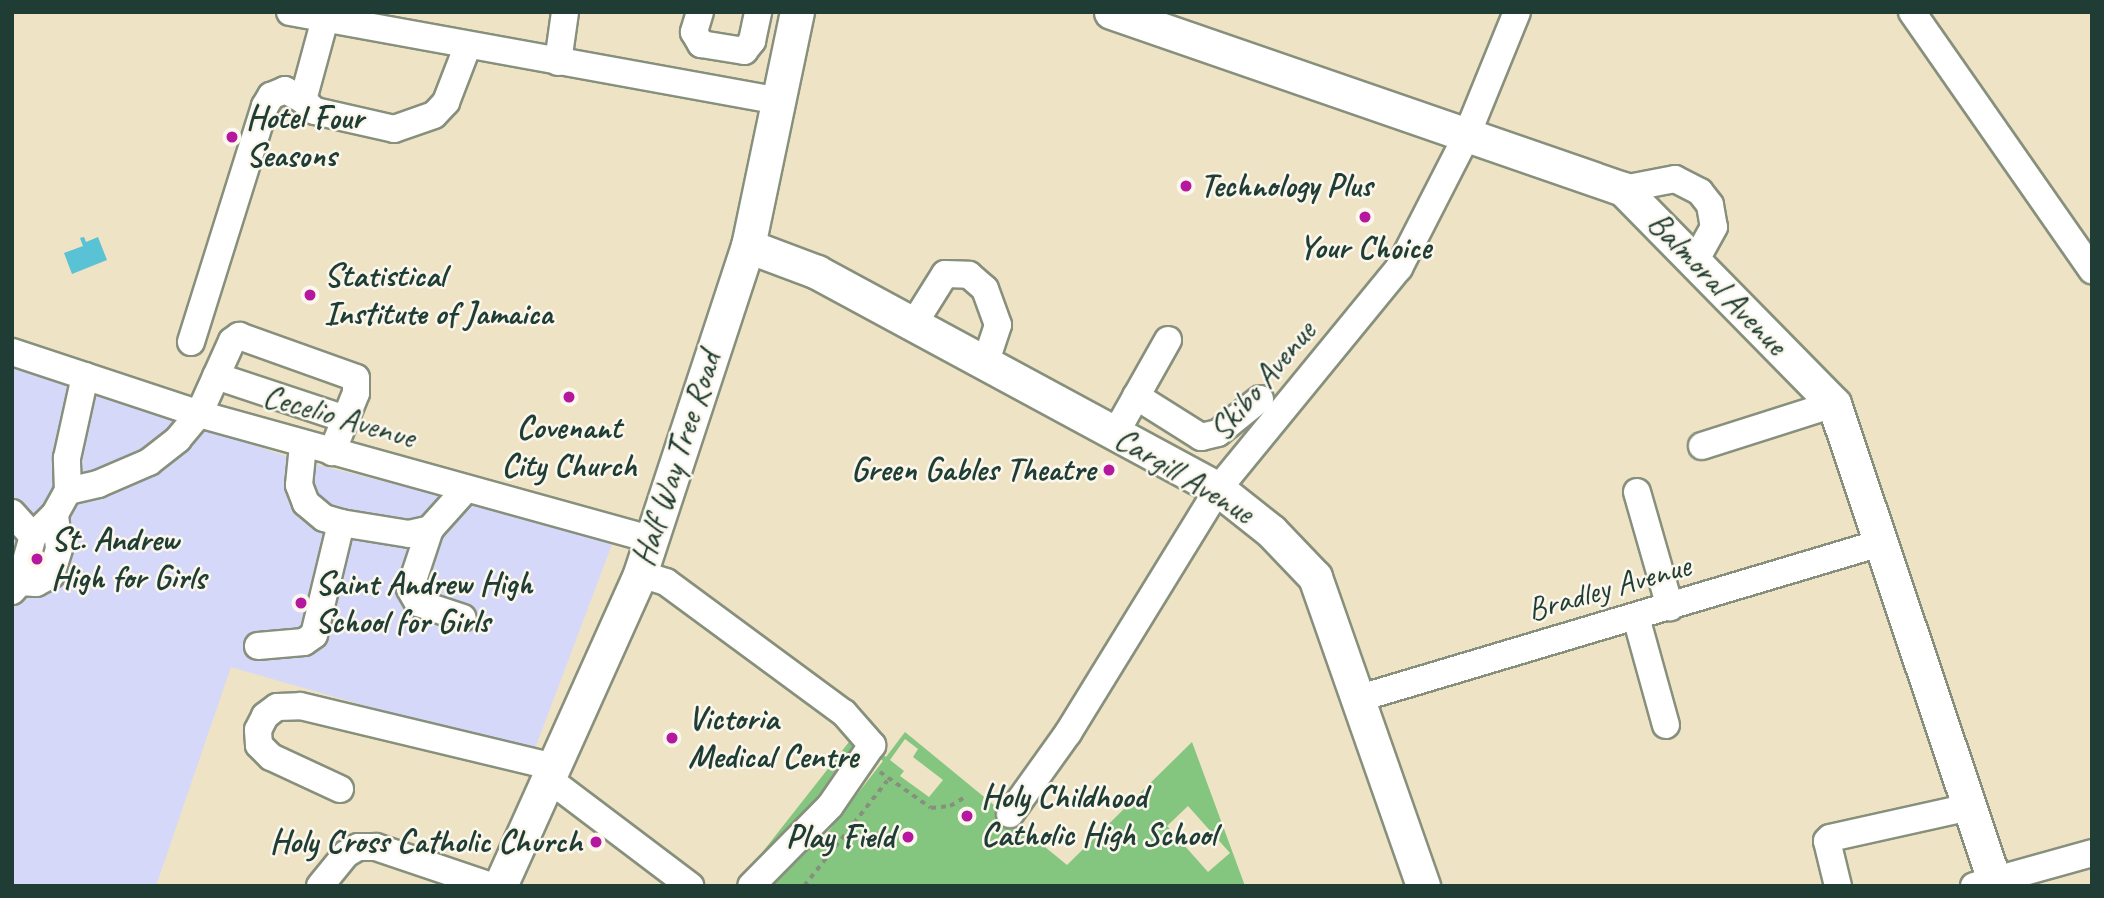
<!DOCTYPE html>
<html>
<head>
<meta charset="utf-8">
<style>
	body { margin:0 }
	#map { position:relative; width:2104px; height:898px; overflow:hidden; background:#efe3c5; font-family:Caveat,sans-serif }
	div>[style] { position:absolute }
	.built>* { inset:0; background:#d5d8f9 }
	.green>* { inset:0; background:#84c67f }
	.water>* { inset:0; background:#59c2d5 }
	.path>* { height:3.5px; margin-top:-1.75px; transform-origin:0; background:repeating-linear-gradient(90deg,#87907c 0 5px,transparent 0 10px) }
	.roads { filter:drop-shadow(2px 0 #87907c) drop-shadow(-2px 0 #87907c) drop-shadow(0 2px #87907c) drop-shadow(0 -2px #87907c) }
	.minor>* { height:26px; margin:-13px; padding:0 13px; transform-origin:13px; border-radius:13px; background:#fff }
	.major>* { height:33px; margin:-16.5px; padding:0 16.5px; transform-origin:16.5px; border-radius:16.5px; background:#fff }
	.dots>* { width:19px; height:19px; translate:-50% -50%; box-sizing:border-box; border:4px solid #fbf7ec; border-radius:50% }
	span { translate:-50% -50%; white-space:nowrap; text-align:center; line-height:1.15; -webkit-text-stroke:5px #fbf7ec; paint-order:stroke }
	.poi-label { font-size:33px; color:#1f3d34; font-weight:700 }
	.left { translate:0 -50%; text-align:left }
	.right { translate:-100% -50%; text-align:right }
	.street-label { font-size:33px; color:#1f3d34 }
	.frame { position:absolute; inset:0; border:14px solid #1f3d34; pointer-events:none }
</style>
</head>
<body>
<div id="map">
	<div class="built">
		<div style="clip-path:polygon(12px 362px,294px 459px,614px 539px,533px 754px,231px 667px,156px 886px,12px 886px)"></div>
	</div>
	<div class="green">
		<div style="clip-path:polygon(evenodd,905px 732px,1067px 865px,1192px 742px,1245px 886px,736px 886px,856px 733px,886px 757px,905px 732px,905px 739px,918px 749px,913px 757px,943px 780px,929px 797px,900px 776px,904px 771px,890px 760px,905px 739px,905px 732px,868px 749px,883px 761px,813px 851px,798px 840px,868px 749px,905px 732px,1188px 806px,1230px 853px,1208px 872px,1167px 826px,1188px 806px)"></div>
	</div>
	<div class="water">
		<div style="clip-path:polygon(84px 237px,86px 242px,98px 237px,107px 260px,72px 274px,64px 253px,83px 246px,80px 238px)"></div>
	</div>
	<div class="path">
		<div style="left:880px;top:772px;width:62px;rotate:35.2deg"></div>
		<div style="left:931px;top:808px;width:19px;rotate:-6deg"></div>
		<div style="left:950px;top:806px;width:17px;rotate:-31deg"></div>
		<div style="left:804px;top:886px;width:134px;rotate:-51.7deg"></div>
	</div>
	<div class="roads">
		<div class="minor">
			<div style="left:290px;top:12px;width:497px;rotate:10.3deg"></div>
			<div style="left:700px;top:12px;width:21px;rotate:107deg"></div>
			<div style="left:694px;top:32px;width:14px;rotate:60deg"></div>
			<div style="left:701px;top:44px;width:44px;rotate:9.2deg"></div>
			<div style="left:744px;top:51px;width:13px;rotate:-51deg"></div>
			<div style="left:752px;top:41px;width:30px;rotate:-78deg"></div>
			<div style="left:1912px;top:12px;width:315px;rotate:55.1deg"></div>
			<div style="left:325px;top:19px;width:84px;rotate:105.2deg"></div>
			<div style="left:303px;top:100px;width:16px;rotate:43deg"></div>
			<div style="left:315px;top:111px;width:81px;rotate:12.8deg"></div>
			<div style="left:394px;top:129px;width:42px;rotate:-19.3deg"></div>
			<div style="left:434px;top:115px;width:18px;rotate:-47deg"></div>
			<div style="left:446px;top:102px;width:61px;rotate:-68.9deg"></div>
			<div style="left:558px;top:62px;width:50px;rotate:-82deg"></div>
			<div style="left:1623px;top:189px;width:53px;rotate:-10.9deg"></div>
			<div style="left:1675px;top:179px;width:28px;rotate:27deg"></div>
			<div style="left:1700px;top:192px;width:16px;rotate:52deg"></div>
			<div style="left:1710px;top:205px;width:22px;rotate:80deg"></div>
			<div style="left:1714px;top:227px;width:39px;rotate:119deg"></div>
			<div style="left:913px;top:325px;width:60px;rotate:-57.9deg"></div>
			<div style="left:945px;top:274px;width:24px;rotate:2deg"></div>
			<div style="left:969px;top:275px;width:21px;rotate:41deg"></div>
			<div style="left:985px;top:289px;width:38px;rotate:70deg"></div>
			<div style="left:998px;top:325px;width:41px;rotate:108.4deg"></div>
			<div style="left:191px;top:342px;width:247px;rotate:-72.6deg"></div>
			<div style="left:265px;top:106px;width:12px;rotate:-59deg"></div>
			<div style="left:271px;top:96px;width:15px;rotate:-23deg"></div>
			<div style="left:285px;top:90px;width:21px;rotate:29deg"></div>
			<div style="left:12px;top:352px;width:197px;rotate:18.3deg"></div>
			<div style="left:199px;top:414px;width:468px;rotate:15.5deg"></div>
			<div style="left:216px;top:376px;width:136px;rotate:18.4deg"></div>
			<div style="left:1136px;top:396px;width:77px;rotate:32.2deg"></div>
			<div style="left:1201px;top:437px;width:17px;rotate:-13deg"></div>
			<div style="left:1218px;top:433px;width:54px;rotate:-39deg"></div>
			<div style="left:1115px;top:434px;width:108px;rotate:-60.6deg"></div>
			<div style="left:303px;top:445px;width:40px;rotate:95.7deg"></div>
			<div style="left:299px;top:485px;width:19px;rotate:69deg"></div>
			<div style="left:306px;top:503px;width:23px;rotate:40deg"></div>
			<div style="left:324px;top:518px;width:18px;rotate:16deg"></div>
			<div style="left:341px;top:523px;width:69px;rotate:9.2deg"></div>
			<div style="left:409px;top:534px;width:22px;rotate:-13deg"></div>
			<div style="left:430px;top:529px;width:54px;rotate:-48deg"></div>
			<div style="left:1702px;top:446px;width:139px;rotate:-17.7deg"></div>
			<div style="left:68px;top:491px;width:31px;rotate:-13deg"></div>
			<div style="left:98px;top:484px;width:56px;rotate:-23.3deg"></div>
			<div style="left:149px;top:462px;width:37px;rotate:-38deg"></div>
			<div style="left:178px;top:439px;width:33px;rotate:-50deg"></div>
			<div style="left:199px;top:414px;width:80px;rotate:-65.7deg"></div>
			<div style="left:232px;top:341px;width:9px;rotate:-36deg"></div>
			<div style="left:239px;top:336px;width:124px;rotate:19.7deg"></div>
			<div style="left:356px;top:378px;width:15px;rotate:90deg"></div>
			<div style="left:356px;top:393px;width:64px;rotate:112.1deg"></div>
			<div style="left:1637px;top:492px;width:120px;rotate:74deg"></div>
			<div style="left:12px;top:513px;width:31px;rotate:48deg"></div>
			<div style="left:430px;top:529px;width:63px;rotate:108.4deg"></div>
			<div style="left:410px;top:589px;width:16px;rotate:60deg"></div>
			<div style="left:418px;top:603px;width:47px;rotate:18.4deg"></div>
			<div style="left:640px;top:574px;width:27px;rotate:17deg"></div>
			<div style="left:666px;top:582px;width:221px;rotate:36.4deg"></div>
			<div style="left:844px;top:713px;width:43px;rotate:48.8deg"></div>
			<div style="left:872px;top:745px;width:74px;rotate:124.5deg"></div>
			<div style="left:830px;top:806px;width:112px;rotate:134.6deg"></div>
			<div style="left:20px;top:582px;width:16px;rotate:4deg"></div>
			<div style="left:36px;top:583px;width:17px;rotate:-28deg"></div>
			<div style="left:51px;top:575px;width:28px;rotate:-73deg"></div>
			<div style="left:59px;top:548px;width:34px;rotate:-97deg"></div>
			<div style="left:12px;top:591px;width:12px;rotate:-48deg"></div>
			<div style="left:20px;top:582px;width:48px;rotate:-74.2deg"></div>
			<div style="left:33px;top:536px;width:31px;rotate:-45deg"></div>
			<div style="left:55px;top:514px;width:26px;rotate:-61deg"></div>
			<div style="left:68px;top:491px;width:33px;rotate:-92deg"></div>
			<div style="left:67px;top:458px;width:84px;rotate:-77.6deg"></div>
			<div style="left:1636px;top:617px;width:112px;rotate:74.5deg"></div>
			<div style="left:258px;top:646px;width:46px;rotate:-5deg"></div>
			<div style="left:304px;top:642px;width:12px;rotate:-35deg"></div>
			<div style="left:314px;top:635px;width:115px;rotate:-76.4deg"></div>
			<div style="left:1360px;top:698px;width:539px;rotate:-16.59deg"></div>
			<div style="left:550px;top:780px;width:176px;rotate:37.1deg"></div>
			<div style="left:340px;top:789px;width:76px;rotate:-155.1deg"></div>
			<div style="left:271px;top:757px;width:17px;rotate:-135deg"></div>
			<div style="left:259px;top:745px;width:15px;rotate:-94deg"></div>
			<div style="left:258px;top:730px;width:16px;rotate:-63deg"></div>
			<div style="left:265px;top:716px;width:15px;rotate:-37deg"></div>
			<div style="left:277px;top:707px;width:23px;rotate:-2deg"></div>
			<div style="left:300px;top:706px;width:262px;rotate:13.5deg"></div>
			<div style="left:1010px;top:814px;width:100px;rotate:-54.4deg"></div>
			<div style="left:1068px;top:733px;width:286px;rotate:-58.4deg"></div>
			<div style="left:1218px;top:489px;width:286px;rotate:-50.7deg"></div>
			<div style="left:1399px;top:268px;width:147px;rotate:-62.9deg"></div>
			<div style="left:1466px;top:137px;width:135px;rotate:-67.8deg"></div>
			<div style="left:320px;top:886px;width:41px;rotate:-50.9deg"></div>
			<div style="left:346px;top:854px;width:14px;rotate:-30deg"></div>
			<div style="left:358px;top:847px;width:18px"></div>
			<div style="left:376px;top:847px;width:121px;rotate:18.7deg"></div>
			<div style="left:1838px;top:886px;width:46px;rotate:-103.7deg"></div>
			<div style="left:1827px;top:841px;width:4px;rotate:-45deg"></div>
			<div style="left:1830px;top:838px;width:143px;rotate:-12.5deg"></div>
			<div style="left:1974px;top:886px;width:123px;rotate:-15.6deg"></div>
		</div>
		<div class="major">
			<div style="left:1111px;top:12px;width:542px;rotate:19.07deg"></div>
			<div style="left:1623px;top:189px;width:301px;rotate:45.5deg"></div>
			<div style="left:1834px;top:404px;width:508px;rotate:71.42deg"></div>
			<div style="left:748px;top:246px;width:74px;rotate:20.6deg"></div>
			<div style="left:817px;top:272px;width:456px;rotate:28.4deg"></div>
			<div style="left:1218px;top:489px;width:68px;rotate:38.4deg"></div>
			<div style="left:1271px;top:531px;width:64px;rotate:46.3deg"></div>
			<div style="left:1315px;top:577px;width:327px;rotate:70.7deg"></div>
			<div style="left:500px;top:886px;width:342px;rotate:-65.8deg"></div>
			<div style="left:640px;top:574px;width:345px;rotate:-71.8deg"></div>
			<div style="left:748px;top:246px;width:239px;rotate:-78.2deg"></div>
		</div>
	</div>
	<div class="dots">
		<div style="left:232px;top:137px;background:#b5179e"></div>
		<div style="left:1186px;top:186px;background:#b5179e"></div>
		<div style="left:1365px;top:217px;background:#b5179e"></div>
		<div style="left:310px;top:295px;background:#b5179e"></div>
		<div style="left:569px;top:397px;background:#b5179e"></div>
		<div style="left:1109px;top:470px;background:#b5179e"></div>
		<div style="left:37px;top:559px;background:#b5179e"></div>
		<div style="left:301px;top:603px;background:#b5179e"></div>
		<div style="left:672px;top:738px;background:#b5179e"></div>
		<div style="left:967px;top:816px;background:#b5179e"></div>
		<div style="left:908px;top:837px;background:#b5179e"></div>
		<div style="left:596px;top:842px;background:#b5179e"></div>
	</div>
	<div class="poi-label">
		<span class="left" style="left:246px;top:137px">Hotel Four<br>Seasons</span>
		<span class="left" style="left:1200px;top:186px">Technology Plus</span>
		<span style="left:1365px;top:248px">Your Choice</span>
		<span class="left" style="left:324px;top:295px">Statistical<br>Institute of Jamaica</span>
		<span style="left:569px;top:447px">Covenant<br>City Church</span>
		<span class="right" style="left:1095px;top:470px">Green Gables Theatre</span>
		<span class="left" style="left:51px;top:559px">St. Andrew<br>High for Girls</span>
		<span class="left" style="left:315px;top:603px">Saint Andrew High<br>School for Girls</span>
		<span class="left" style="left:688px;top:738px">Victoria<br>Medical Centre</span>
		<span class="left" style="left:981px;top:816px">Holy Childhood<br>Catholic High School</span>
		<span class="right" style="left:894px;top:837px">Play Field</span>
		<span class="right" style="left:582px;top:842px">Holy Cross Catholic Church</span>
	</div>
	<div class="street-label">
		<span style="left:1717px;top:284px;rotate:46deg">Balmoral Avenue</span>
		<span style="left:1263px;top:381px;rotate:-50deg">Skibo Avenue</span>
		<span style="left:339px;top:417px;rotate:16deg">Cecelio Avenue</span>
		<span style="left:677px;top:459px;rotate:-72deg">Half Way Tree Road</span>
		<span style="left:1184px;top:476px;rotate:31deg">Cargill Avenue</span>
		<span style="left:1609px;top:588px;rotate:-16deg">Bradley Avenue</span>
	</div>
	<div class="frame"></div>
</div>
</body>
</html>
